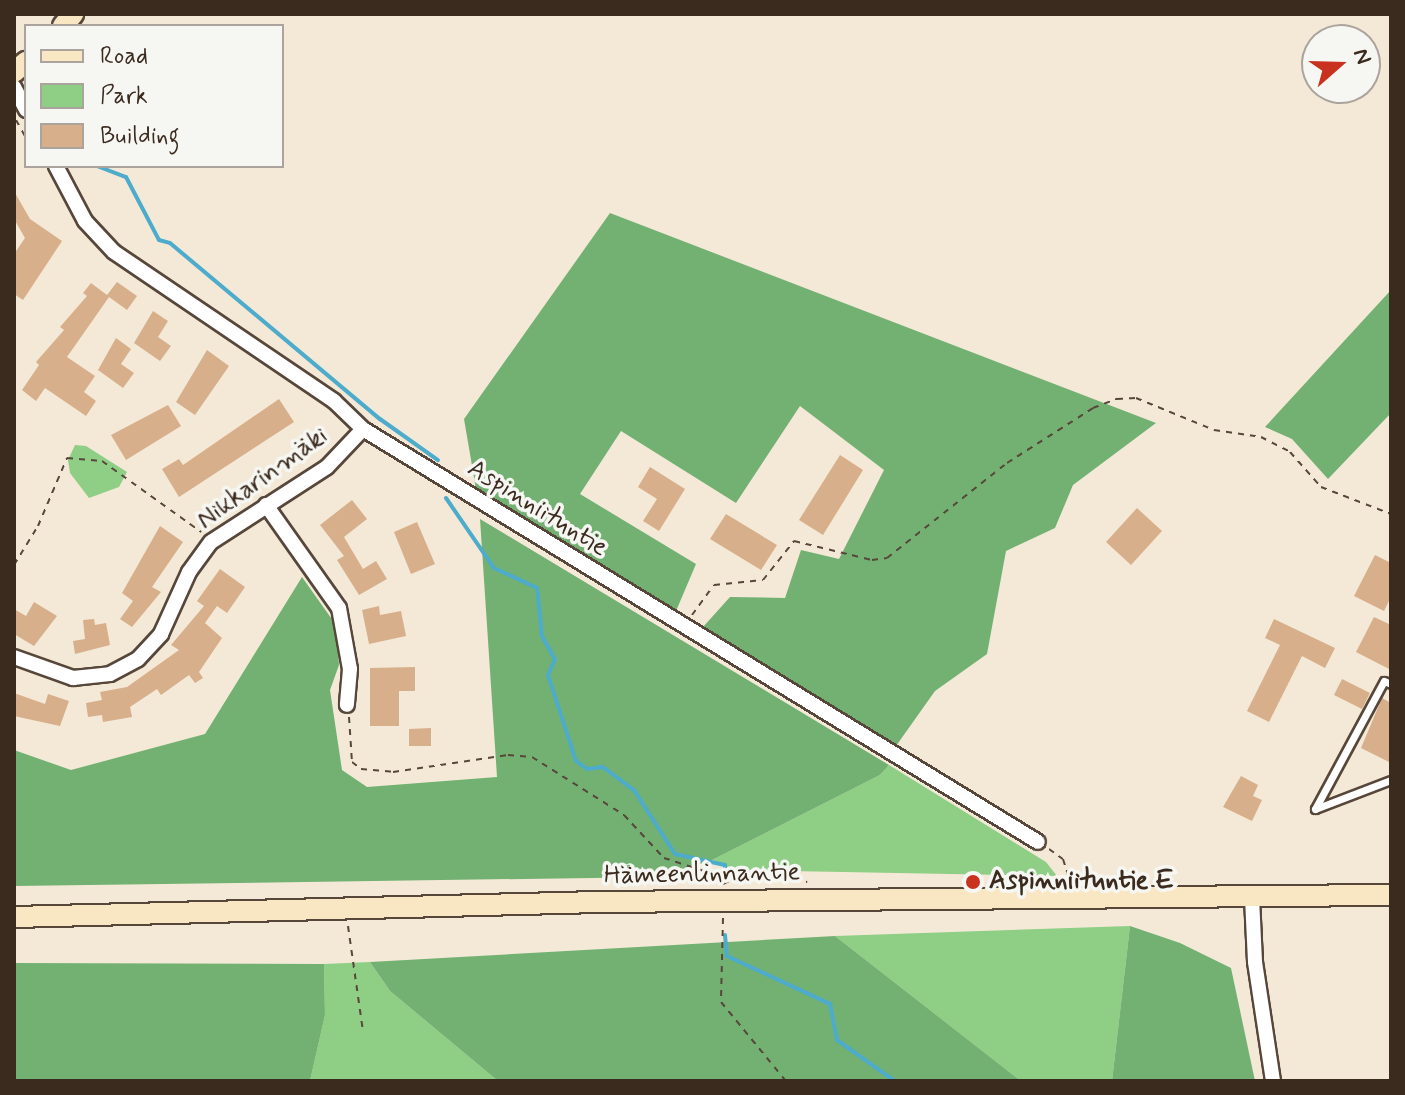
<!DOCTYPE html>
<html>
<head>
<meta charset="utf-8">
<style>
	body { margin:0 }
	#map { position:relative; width:1405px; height:1095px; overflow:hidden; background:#f4e9d7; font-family:Mynerve,sans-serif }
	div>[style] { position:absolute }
	.green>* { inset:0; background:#8ece85 }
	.forest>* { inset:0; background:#72b172 }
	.stream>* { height:4px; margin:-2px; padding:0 2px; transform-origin:2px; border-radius:2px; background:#4dabcc }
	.building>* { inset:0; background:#d7af8b }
	.path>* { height:2px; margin-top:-1px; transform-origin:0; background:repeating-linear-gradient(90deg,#57473a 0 6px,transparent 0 12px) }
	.roads { filter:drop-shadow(2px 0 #57473a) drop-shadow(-2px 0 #57473a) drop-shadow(0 2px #57473a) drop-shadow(0 -2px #57473a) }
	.lane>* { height:7px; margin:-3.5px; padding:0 3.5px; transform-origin:3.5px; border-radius:3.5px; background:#fff }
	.street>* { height:14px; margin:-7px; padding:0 7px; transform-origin:7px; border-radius:7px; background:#fff }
	.secondary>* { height:20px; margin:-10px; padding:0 10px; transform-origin:10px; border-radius:10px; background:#f9e7c3 }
	.dots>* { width:22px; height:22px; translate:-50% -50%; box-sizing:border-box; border:4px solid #f6f6f2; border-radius:50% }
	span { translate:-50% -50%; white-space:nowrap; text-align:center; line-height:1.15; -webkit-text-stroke:7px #f6f6f2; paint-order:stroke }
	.street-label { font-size:26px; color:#3b2a1e }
	.poi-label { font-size:26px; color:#3b2a1e; font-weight:700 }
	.left { translate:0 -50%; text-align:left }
	.frame { position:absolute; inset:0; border:16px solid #3b2a1e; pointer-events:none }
	.legend { position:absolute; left:24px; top:24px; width:260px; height:144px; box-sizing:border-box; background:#f6f6f2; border:2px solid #aba49d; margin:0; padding:10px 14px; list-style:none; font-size:24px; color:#3b2a1e }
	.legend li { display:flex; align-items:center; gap:16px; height:40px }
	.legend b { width:40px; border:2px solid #aba49d }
	.north { position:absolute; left:1301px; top:24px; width:80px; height:80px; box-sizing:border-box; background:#f6f6f2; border:2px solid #aba49d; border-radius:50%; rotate:70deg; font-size:22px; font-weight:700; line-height:32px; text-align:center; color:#3b2a1e }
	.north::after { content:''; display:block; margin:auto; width:28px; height:36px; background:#c8321e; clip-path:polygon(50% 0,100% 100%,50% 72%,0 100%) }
</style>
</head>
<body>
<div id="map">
	<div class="green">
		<div style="clip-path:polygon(75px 445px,86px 446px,127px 472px,119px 487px,89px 498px,70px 473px,68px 460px)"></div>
		<div style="clip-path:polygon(889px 765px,1046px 862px,1057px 876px,733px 870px,712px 860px,880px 775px)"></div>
		<div style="clip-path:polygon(1130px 926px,1112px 1081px,1021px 1081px,835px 936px)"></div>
		<div style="clip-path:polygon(370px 962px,390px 991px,498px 1081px,310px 1081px,325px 1015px,324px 964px)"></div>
	</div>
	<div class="forest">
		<div style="clip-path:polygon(610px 213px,1156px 423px,1073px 485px,1055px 528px,1006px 551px,987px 654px,935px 691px,896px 746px,703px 627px,730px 597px,785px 598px,801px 550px,839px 559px,884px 470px,800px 406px,736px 503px,621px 431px,580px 494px,696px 564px,676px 611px,476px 489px,464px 419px)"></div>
		<div style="clip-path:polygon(1391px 290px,1391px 413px,1328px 479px,1292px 439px,1265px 427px)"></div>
		<div style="clip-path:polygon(480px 519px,889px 765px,880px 775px,712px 860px,661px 877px,14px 886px,14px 750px,71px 770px,205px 734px,302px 577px,336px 625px,339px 665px,330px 690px,342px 770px,367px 787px,497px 777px)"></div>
		<div style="clip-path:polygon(1130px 926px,1180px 943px,1231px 968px,1255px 1081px,1112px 1081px)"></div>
		<div style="clip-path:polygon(835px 936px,1021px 1081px,498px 1081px,390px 991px,370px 962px)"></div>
		<div style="clip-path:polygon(14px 963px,324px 964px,325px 1015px,310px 1081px,14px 1081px)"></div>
	</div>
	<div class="stream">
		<div style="left:97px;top:166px;width:31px;rotate:21deg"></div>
		<div style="left:126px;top:177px;width:71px;rotate:62.4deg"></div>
		<div style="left:159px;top:240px;width:11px;rotate:15deg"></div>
		<div style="left:170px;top:243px;width:274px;rotate:40deg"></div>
		<div style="left:380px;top:419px;width:71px;rotate:35.3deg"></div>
		<div style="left:446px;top:498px;width:85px;rotate:55.6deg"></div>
		<div style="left:494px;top:568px;width:47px;rotate:24.9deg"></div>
		<div style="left:537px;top:588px;width:48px;rotate:84.1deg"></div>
		<div style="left:542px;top:636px;width:26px;rotate:61deg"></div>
		<div style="left:555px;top:659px;width:17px;rotate:114deg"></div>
		<div style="left:548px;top:675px;width:90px;rotate:72deg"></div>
		<div style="left:576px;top:761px;width:14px;rotate:36deg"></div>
		<div style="left:587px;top:769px;width:16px;rotate:-7deg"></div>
		<div style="left:603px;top:767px;width:39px;rotate:37deg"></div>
		<div style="left:634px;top:790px;width:76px;rotate:57.4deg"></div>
		<div style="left:675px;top:854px;width:51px;rotate:12.4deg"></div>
		<div style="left:725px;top:865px;width:13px;rotate:90deg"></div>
		<div style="left:725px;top:935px;width:21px;rotate:85deg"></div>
		<div style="left:727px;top:956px;width:114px;rotate:25deg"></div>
		<div style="left:830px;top:1004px;width:37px;rotate:79deg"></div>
		<div style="left:837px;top:1040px;width:71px;rotate:35.3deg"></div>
	</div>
	<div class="building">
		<div style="clip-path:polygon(14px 191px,30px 219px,62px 241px,23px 300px,14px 294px,14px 254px,25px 238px,14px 219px)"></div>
		<div style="clip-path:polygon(117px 282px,137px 296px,127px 310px,109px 297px,67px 357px,95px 376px,84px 392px,96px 401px,86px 416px,45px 388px,36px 401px,22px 390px,39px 365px,36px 362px,64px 330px,60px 327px,87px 296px,83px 293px,91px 283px,107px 295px)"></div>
		<div style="clip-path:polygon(153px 311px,168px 321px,158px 337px,171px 346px,160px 361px,134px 343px)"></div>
		<div style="clip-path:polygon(116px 338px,131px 349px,121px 364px,134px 373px,123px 388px,98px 370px)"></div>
		<div style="clip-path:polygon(207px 350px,229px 366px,195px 415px,176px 402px)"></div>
		<div style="clip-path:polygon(279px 399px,294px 422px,179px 497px,162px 469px,179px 459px,183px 465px)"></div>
		<div style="clip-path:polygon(168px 405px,181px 426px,126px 460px,111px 435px)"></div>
		<div style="clip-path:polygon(840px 455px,863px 470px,823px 535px,799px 520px)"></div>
		<div style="clip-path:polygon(650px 467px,685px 489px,659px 531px,643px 521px,657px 499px,638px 487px)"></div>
		<div style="clip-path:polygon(352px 500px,367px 519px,344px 537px,363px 569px,376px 561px,387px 579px,359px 595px,337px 560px,344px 556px,320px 525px)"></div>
		<div style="clip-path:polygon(1137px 508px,1162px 531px,1131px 565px,1106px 542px)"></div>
		<div style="clip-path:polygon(726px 514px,777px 545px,761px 570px,710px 539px)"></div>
		<div style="clip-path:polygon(417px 522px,435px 564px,411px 574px,394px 532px)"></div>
		<div style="clip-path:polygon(160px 526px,183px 542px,152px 587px,161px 592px,132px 627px,120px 619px,133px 601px,122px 593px)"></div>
		<div style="clip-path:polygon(1375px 555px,1391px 563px,1391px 597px,1384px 611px,1354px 596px)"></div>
		<div style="clip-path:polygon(220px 569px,245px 587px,227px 613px,217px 606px,205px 623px,222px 638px,199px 672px,203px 678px,195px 683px,189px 675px,161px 695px,157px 689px,130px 707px,132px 717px,103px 722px,102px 715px,88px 717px,86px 703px,102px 700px,100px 692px,127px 687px,179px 650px,171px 645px,204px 606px,197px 601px)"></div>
		<div style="clip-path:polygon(34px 602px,57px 616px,34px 646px,14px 634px,14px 609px,26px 616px)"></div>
		<div style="clip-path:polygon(379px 606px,380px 615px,401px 611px,406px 636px,369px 644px,362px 610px)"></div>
		<div style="clip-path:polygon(1374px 617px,1391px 625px,1391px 670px,1356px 652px)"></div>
		<div style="clip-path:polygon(94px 619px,95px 625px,106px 623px,110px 645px,75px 654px,73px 641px,85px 639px,83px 620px)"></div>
		<div style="clip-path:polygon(1274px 619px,1335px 648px,1325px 668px,1302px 656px,1269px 722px,1247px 711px,1280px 645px,1265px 638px)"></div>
		<div style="clip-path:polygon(415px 667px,415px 691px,399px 691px,399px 726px,370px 726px,370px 668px)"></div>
		<div style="clip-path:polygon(1342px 679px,1370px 693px,1362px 709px,1334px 695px)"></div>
		<div style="clip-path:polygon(14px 693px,45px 704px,48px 694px,69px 701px,60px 726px,14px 716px)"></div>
		<div style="clip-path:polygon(1382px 698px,1391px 703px,1391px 763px,1361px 748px)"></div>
		<div style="clip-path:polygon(431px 728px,431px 746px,409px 746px,409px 729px)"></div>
		<div style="clip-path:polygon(1241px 776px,1258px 785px,1253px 796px,1262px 800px,1252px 821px,1223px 807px)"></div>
	</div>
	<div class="path">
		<div style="left:16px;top:120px;width:21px;rotate:61deg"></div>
		<div style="left:14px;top:565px;width:46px;rotate:-58.4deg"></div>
		<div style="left:38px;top:526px;width:74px;rotate:-66.9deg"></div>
		<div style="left:67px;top:458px;width:35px;rotate:5deg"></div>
		<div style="left:102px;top:461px;width:122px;rotate:35.6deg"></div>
		<div style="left:692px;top:615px;width:37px;rotate:-54deg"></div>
		<div style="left:714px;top:585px;width:49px;rotate:-5.8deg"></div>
		<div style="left:763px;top:580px;width:50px;rotate:-51.5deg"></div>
		<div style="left:794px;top:541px;width:80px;rotate:13.7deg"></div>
		<div style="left:872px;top:560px;width:15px;rotate:-8deg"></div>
		<div style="left:887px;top:558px;width:153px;rotate:-38.4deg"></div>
		<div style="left:1007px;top:463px;width:102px;rotate:-32.6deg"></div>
		<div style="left:1093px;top:408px;width:26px;rotate:-21deg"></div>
		<div style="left:1117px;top:399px;width:19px;rotate:-3deg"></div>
		<div style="left:1136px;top:398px;width:84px;rotate:22.3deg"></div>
		<div style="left:1214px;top:430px;width:48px;rotate:8.5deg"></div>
		<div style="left:1261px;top:437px;width:33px;rotate:27deg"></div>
		<div style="left:1290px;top:452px;width:47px;rotate:48.5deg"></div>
		<div style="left:1321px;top:487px;width:75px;rotate:21.1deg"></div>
		<div style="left:349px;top:717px;width:45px;rotate:86.2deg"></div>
		<div style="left:352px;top:762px;width:11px;rotate:38deg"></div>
		<div style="left:361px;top:769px;width:32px;rotate:5deg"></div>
		<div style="left:393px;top:772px;width:116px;rotate:-8.4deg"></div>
		<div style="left:508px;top:755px;width:24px;rotate:5deg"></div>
		<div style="left:532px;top:757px;width:109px;rotate:32.2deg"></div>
		<div style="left:624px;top:815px;width:59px;rotate:47.1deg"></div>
		<div style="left:664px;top:858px;width:42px;rotate:18deg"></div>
		<div style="left:704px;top:871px;width:22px;rotate:36deg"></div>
		<div style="left:1049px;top:849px;width:17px;rotate:36deg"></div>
		<div style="left:1063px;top:859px;width:24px;rotate:73deg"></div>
		<div style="left:723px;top:884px;width:27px;rotate:-27deg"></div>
		<div style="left:747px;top:872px;width:61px;rotate:9.5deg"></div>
		<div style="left:723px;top:918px;width:84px;rotate:91.4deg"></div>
		<div style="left:721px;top:1002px;width:102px;rotate:50.6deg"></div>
		<div style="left:348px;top:926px;width:106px;rotate:81.9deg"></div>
	</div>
	<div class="roads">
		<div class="lane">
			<div style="left:1315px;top:809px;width:145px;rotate:-61.7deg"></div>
			<div style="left:1384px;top:681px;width:8px;rotate:23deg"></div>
			<div style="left:1315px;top:809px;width:81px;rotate:-20.9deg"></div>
		</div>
		<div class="street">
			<div style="left:14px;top:87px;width:26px;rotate:62deg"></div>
			<div style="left:56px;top:166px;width:62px;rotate:62.2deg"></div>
			<div style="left:85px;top:221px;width:42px;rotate:46.9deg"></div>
			<div style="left:114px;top:252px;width:266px;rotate:34.1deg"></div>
			<div style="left:334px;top:401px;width:40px;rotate:44deg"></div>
			<div style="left:363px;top:429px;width:791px;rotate:31.46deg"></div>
			<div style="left:266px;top:505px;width:126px;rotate:54.7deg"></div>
			<div style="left:339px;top:608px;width:62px;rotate:79.8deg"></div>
			<div style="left:350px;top:669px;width:36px;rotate:95deg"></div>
			<div style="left:14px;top:657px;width:63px;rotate:19.6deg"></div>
			<div style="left:73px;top:678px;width:37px;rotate:-6deg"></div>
			<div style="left:110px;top:674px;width:32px;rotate:-28deg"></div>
			<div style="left:138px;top:659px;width:34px;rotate:-47deg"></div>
			<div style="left:161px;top:634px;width:68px;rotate:-65.7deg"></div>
			<div style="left:189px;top:572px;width:37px;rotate:-54deg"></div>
			<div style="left:211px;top:542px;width:138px;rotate:-32.9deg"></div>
			<div style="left:327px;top:467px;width:52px;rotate:-46.5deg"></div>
			<div style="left:1252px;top:898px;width:64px;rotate:87.3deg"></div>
			<div style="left:1255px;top:962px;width:120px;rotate:81.4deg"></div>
		</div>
		<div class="secondary">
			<div style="left:63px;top:26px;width:16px;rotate:-50deg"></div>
			<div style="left:14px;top:72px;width:16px;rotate:-40deg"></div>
			<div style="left:14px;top:917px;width:586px;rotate:-1.47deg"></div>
			<div style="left:600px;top:902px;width:791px;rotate:-0.51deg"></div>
		</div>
	</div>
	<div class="dots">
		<div style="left:973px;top:882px;background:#c8321e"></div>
	</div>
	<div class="street-label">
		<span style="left:263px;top:479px;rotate:-36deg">Nikkarinmäki</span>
		<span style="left:537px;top:509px;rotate:32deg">Aspinniituntie</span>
		<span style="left:702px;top:875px;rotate:-1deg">Hämeenlinnantie</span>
	</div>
	<div class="poi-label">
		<span class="left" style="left:989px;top:882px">Aspinniituntie E</span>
	</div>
	<div class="frame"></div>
	<ul class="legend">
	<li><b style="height:10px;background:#f9e7c3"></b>Road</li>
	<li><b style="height:22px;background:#8ece85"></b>Park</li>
	<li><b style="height:22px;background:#d7af8b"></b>Building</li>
	</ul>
	<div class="north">N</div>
</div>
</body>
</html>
